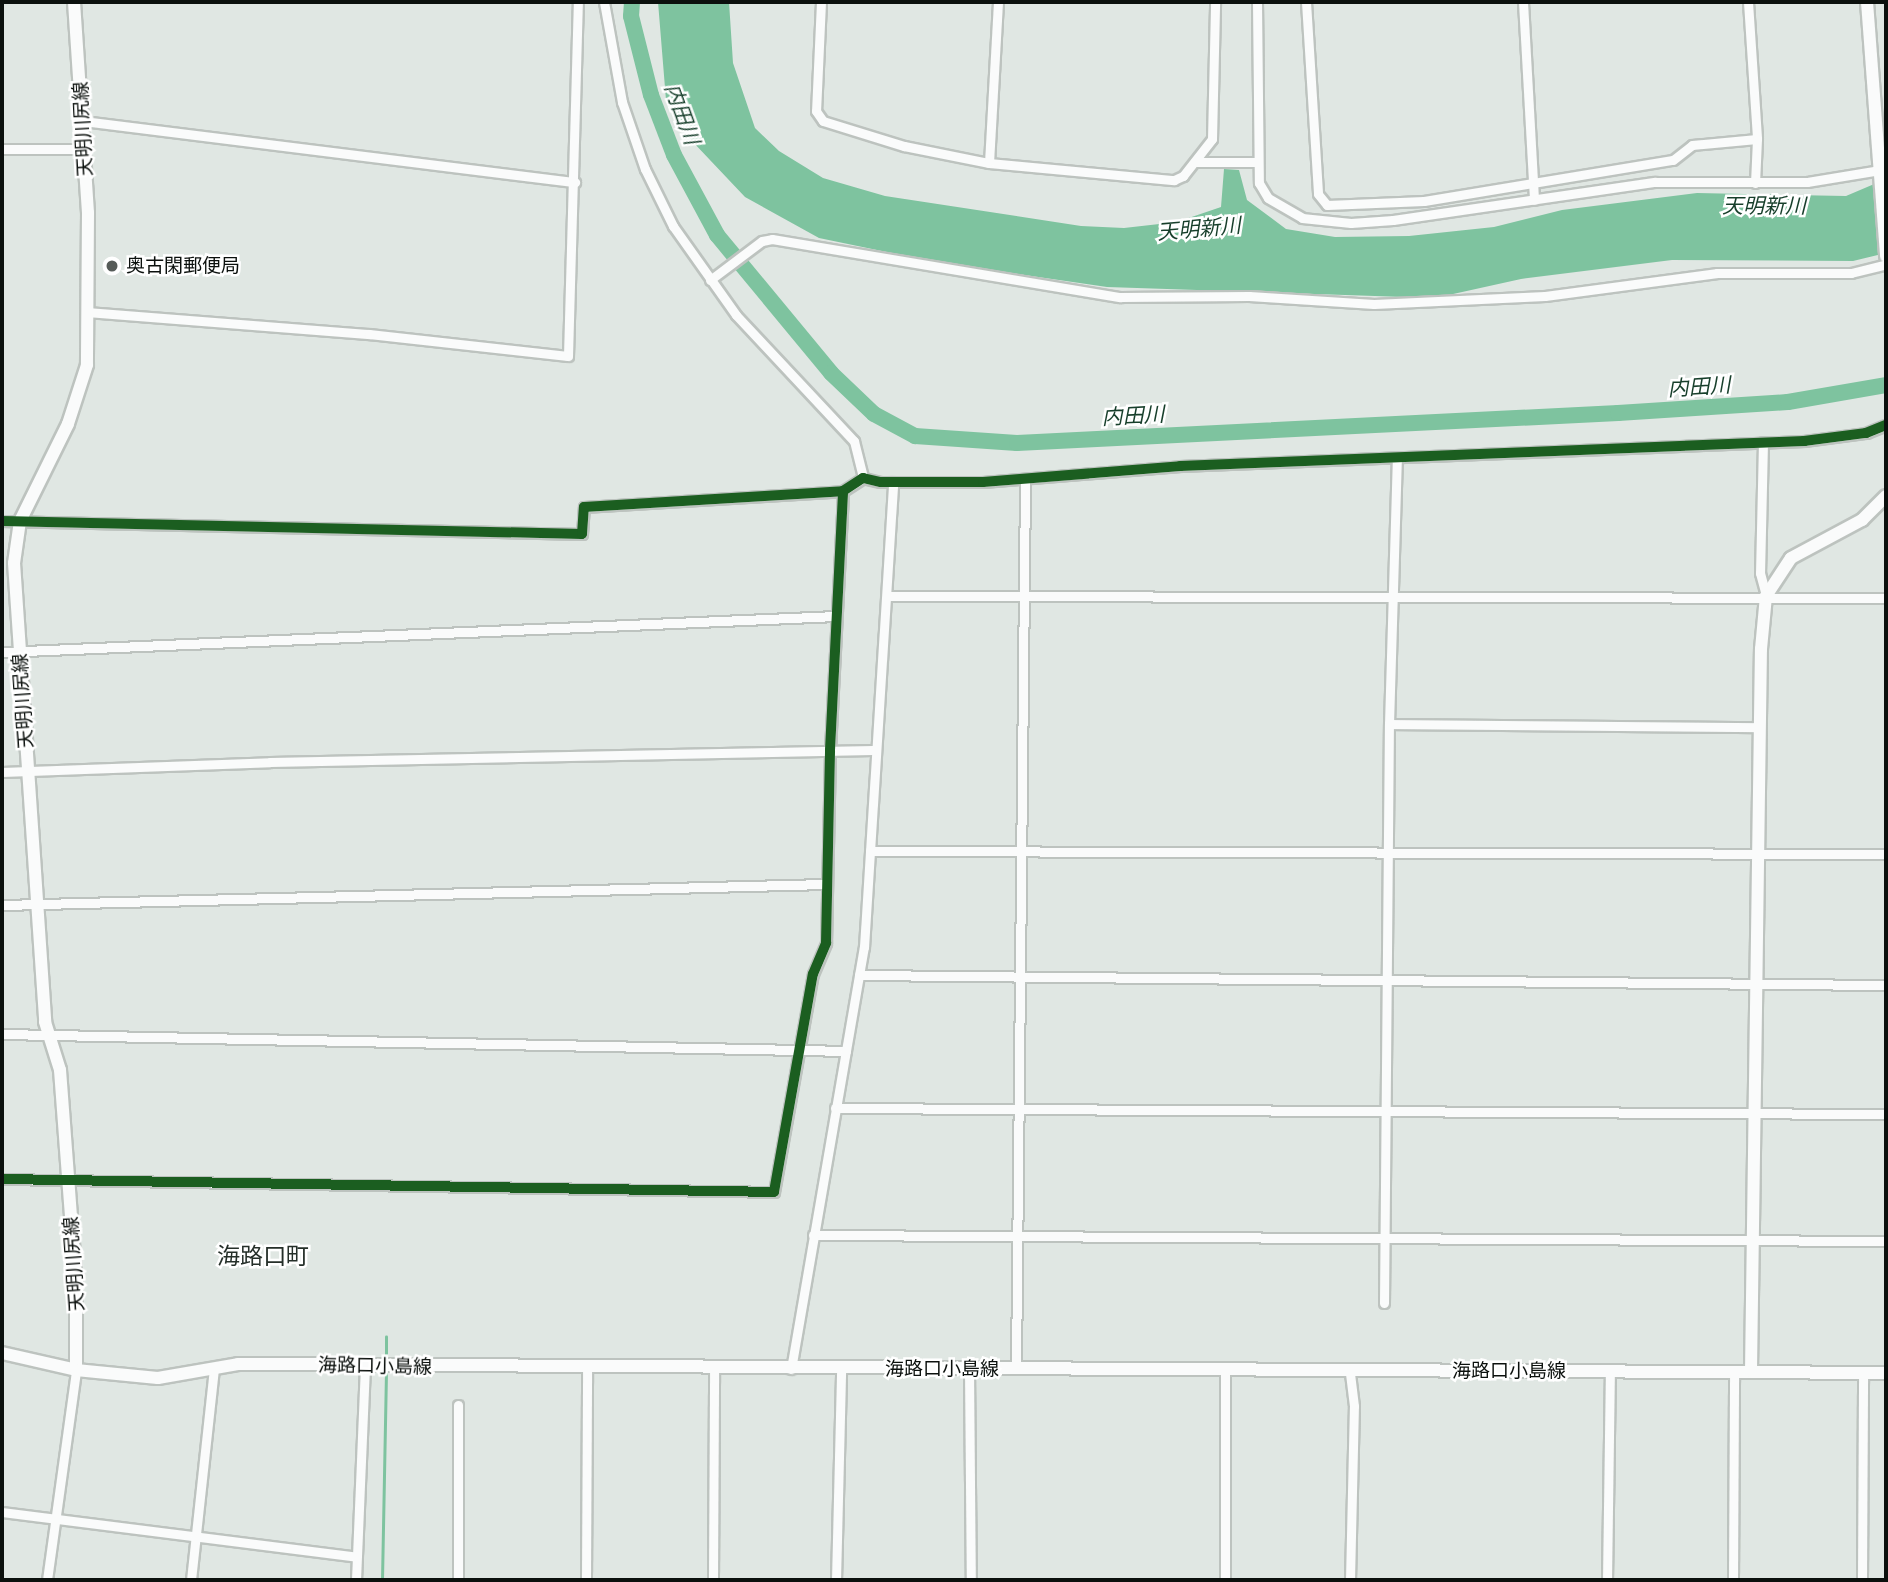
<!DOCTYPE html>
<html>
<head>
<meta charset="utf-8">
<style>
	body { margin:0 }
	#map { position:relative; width:1888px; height:1582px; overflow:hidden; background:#e0e7e3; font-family:Lora,"Noto Sans JP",serif }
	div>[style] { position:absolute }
	.water>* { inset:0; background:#7ec39f }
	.stream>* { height:2.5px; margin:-1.25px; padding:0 1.25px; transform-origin:1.25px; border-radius:1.25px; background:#7ec39f }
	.river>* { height:16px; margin:-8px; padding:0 8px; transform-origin:8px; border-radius:8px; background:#7ec39f }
	.roads { filter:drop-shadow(2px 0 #bdc3bf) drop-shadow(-2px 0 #bdc3bf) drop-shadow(0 2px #bdc3bf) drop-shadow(0 -2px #bdc3bf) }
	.street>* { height:9px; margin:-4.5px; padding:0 4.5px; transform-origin:4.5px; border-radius:4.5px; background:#fafbfb }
	.secondary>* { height:12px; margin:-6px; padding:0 6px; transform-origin:6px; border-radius:6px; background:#fafbfb }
	.cycleway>* { height:10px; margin:-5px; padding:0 5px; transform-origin:5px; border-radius:5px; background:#1b5e20 }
	.dots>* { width:19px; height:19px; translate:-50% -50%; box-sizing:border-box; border:4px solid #fff; border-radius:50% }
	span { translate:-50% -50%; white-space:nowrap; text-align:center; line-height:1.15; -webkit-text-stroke:5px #fff; paint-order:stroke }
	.street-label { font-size:19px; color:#0b100d }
	.poi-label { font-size:19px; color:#0b100d }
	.left { translate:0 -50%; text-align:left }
	.water-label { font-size:21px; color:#173f2b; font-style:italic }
	.quarter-label { font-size:23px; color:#252f29 }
	.frame { position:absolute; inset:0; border:4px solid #0b100d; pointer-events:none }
</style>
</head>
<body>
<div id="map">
	<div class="water">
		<div style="clip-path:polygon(658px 2px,729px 2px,733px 63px,755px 128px,779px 151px,823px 178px,885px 196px,1081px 226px,1124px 228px,1177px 222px,1221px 207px,1224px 169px,1239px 170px,1247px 200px,1286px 229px,1335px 237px,1409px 236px,1494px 227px,1562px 210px,1697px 193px,1846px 196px,1886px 179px,1886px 253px,1853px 261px,1672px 260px,1521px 279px,1435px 298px,1107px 287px,935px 262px,819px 238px,745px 197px,692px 141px,666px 100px)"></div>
	</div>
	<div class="stream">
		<div style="left:386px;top:1358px;width:21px;rotate:-90deg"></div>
		<div style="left:382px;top:1580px;width:209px;rotate:-88.9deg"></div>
	</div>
	<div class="river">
		<div style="left:632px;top:2px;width:14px;rotate:94deg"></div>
		<div style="left:631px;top:16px;width:81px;rotate:75.8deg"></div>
		<div style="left:651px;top:95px;width:64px;rotate:69deg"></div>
		<div style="left:674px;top:155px;width:91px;rotate:61.7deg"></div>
		<div style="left:717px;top:235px;width:179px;rotate:50.4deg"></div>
		<div style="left:831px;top:373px;width:59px;rotate:43.6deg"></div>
		<div style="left:874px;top:414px;width:47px;rotate:28.2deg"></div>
		<div style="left:915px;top:436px;width:102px;rotate:3.9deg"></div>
		<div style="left:1017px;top:443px;width:602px;rotate:-2.86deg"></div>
		<div style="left:1618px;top:413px;width:170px;rotate:-3.7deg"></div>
		<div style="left:1788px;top:402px;width:99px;rotate:-9.8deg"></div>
	</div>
	<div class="roads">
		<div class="street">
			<div style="left:604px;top:2px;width:102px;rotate:79.8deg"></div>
			<div style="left:622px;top:102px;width:71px;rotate:71.1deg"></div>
			<div style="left:645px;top:169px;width:64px;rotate:63.8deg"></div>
			<div style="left:673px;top:226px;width:109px;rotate:54.7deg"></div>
			<div style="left:736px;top:315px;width:173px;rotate:46.9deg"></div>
			<div style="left:854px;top:441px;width:38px;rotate:76deg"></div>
			<div style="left:821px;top:2px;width:109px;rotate:92.6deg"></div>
			<div style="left:816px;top:111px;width:12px;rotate:55deg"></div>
			<div style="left:823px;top:121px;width:85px;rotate:17.2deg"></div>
			<div style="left:904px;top:146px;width:87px;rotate:11.3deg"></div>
			<div style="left:989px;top:163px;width:186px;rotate:5.3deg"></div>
			<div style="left:1174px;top:180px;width:10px;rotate:-24deg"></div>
			<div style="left:1183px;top:176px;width:47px;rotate:-51.9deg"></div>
			<div style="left:1212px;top:139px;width:137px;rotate:-88.7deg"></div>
			<div style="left:1257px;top:2px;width:181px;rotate:89.4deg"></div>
			<div style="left:1259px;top:183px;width:17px;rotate:59deg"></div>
			<div style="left:1268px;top:198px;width:39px;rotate:30deg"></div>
			<div style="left:1302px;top:218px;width:49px;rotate:5.8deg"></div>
			<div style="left:1351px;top:223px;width:42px;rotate:-4.1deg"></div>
			<div style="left:1393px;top:220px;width:265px;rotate:-8.3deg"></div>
			<div style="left:1655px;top:182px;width:152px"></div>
			<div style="left:1807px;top:182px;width:74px;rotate:-9.3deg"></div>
			<div style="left:1880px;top:170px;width:8px;rotate:-45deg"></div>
			<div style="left:1306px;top:2px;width:192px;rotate:86.4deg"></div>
			<div style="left:1318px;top:194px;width:14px;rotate:51deg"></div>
			<div style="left:1327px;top:205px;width:97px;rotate:-2.4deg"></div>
			<div style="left:1424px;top:201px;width:252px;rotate:-9.4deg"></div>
			<div style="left:1673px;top:160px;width:24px;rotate:-38deg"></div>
			<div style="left:1692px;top:145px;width:65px;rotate:-5.3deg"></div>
			<div style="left:1523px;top:2px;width:198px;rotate:86.8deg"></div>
			<div style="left:1748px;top:2px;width:137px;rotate:86.2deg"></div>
			<div style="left:1757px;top:139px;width:44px;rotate:92.6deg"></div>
			<div style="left:83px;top:121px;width:496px;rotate:7.1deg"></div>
			<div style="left:2px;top:149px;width:82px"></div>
			<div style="left:1195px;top:162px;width:62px"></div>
			<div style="left:989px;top:163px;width:161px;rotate:-86.8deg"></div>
			<div style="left:710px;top:280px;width:65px;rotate:-36.9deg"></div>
			<div style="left:762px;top:241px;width:10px;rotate:-11deg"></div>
			<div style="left:772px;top:239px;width:353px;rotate:9.5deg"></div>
			<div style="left:1120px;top:297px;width:129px;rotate:-0.4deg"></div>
			<div style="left:1249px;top:296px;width:125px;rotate:3.7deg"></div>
			<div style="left:1374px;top:304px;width:171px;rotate:-2.7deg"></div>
			<div style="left:1545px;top:296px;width:174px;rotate:-7.6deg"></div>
			<div style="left:1717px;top:273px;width:134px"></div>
			<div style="left:1851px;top:273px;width:36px;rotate:-14deg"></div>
			<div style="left:88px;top:312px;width:282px;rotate:4.5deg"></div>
			<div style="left:369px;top:334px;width:200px;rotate:6.3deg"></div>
			<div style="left:568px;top:356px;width:354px;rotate:-88.4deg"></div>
			<div style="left:1763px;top:442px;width:131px;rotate:91.3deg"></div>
			<div style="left:1760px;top:573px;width:24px;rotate:75deg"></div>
			<div style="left:2px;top:521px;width:580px;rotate:1.28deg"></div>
			<div style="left:582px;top:534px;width:27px;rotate:-86deg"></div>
			<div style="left:584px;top:507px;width:259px;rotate:-3.5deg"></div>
			<div style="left:843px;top:491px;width:24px;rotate:-33deg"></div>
			<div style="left:863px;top:478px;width:18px;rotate:13deg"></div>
			<div style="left:881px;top:482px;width:102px"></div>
			<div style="left:983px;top:482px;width:198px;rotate:-4.6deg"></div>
			<div style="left:1180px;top:466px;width:625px;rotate:-2.29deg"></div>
			<div style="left:1804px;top:441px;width:63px;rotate:-7.4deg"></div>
			<div style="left:1866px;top:433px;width:22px;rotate:-22deg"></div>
			<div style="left:889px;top:596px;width:997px;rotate:0.11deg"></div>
			<div style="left:2px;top:652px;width:835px;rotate:-2.47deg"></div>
			<div style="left:1389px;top:724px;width:371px;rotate:0.5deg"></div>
			<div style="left:2px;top:772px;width:268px;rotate:-2.1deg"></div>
			<div style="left:270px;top:762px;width:603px;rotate:-1.14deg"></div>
			<div style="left:870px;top:851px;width:1016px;rotate:0.17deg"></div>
			<div style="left:2px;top:905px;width:825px;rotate:-1.46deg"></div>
			<div style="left:859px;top:975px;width:1027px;rotate:0.56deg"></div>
			<div style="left:2px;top:1034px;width:844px;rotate:1.15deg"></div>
			<div style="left:835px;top:1108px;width:1051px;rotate:0.33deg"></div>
			<div style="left:2px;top:1179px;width:772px;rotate:0.96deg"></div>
			<div style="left:774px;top:1192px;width:221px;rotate:-79.9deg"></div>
			<div style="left:813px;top:974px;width:34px;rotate:-67deg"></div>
			<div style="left:826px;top:943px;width:193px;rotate:-88.8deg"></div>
			<div style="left:830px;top:750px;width:259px;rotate:-87.1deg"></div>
			<div style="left:813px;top:1235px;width:1073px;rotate:0.32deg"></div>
			<div style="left:1384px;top:1303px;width:579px;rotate:-89.51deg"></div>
			<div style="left:1389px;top:724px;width:266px;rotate:-88.3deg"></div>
			<div style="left:791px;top:1369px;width:428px;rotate:-80.2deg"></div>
			<div style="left:864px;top:947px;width:466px;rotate:-86.4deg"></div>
			<div style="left:969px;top:1369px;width:211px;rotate:89.5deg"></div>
			<div style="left:1016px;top:1369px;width:890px;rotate:-89.42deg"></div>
			<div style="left:458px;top:1405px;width:175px;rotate:90deg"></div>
			<div style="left:2px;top:1512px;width:357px;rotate:7.2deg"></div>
			<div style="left:47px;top:1580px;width:212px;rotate:-82.1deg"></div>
			<div style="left:191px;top:1580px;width:213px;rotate:-83.8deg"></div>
			<div style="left:356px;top:1580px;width:214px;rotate:-87.6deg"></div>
			<div style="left:586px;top:1580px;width:212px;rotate:-89.7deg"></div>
			<div style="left:713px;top:1580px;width:212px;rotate:-89.7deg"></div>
			<div style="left:836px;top:1580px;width:211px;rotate:-88.6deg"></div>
			<div style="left:1225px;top:1580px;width:209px;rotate:-90deg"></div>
			<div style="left:1350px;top:1580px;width:174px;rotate:-88.7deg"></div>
			<div style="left:1354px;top:1406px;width:35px;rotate:-97deg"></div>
			<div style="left:1607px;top:1580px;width:208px;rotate:-89.2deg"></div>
			<div style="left:1733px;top:1580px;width:208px;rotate:-89.7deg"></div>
			<div style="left:1862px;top:1580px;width:207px;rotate:-89.7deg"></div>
		</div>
		<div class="secondary">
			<div style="left:74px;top:2px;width:211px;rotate:86.2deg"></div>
			<div style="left:88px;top:213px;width:152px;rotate:90.4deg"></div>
			<div style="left:87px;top:365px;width:62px;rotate:107.9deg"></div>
			<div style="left:68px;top:424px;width:108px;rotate:116.3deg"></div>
			<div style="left:20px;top:521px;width:42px;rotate:98.1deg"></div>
			<div style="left:14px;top:563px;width:460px;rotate:86.1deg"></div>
			<div style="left:45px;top:1022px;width:50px;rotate:72.6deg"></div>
			<div style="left:60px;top:1070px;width:216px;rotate:85.7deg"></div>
			<div style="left:76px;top:1285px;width:85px;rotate:90deg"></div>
			<div style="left:1867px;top:2px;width:255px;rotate:85.7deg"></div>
			<div style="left:2px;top:1353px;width:76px;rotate:12.9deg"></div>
			<div style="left:76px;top:1370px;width:82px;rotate:5.6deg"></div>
			<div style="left:158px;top:1378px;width:81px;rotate:-9.9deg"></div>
			<div style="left:238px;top:1364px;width:1648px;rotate:0.31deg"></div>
			<div style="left:1751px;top:1371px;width:722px;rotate:-89.21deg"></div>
			<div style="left:1761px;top:649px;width:53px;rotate:-84.6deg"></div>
			<div style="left:1766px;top:596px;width:45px;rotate:-56.7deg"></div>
			<div style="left:1791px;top:558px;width:81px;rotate:-28.2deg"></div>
			<div style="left:1862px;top:520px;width:34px;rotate:-45deg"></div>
		</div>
	</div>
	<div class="cycleway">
		<div style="left:2px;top:521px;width:580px;rotate:1.28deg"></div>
		<div style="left:582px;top:534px;width:27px;rotate:-86deg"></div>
		<div style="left:584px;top:507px;width:259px;rotate:-3.5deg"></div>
		<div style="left:843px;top:491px;width:24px;rotate:-33deg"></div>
		<div style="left:863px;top:478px;width:18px;rotate:13deg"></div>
		<div style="left:881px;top:482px;width:102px"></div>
		<div style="left:983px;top:482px;width:198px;rotate:-4.6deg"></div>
		<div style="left:1180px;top:466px;width:625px;rotate:-2.29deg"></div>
		<div style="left:1804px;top:441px;width:63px;rotate:-7.4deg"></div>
		<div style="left:1866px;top:433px;width:22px;rotate:-22deg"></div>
		<div style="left:2px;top:1179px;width:772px;rotate:0.96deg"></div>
		<div style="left:774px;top:1192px;width:221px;rotate:-79.9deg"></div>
		<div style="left:813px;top:974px;width:34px;rotate:-67deg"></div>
		<div style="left:826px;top:943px;width:193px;rotate:-88.8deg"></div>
		<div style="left:830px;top:750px;width:259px;rotate:-87.1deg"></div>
	</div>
	<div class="dots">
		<div style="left:112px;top:266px;background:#565b58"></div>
	</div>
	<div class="street-label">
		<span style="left:83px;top:129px;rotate:-93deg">天明川尻線</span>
		<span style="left:23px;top:701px;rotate:-94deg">天明川尻線</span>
		<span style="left:74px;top:1264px;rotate:-94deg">天明川尻線</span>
		<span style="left:375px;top:1366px;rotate:1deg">海路口小島線</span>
		<span style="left:942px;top:1369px">海路口小島線</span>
		<span style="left:1509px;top:1371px">海路口小島線</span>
	</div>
	<div class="poi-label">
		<span class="left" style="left:126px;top:266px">奥古閑郵便局</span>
	</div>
	<div class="water-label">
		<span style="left:682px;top:114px;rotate:70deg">内田川</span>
		<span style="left:1764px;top:206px">天明新川</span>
		<span style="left:1199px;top:229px;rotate:-5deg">天明新川</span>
		<span style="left:1699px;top:387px;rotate:-4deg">内田川</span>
		<span style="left:1133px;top:416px;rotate:-3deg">内田川</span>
	</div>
	<div class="quarter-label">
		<span style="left:263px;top:1256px">海路口町</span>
	</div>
	<div class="frame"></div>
</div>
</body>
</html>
